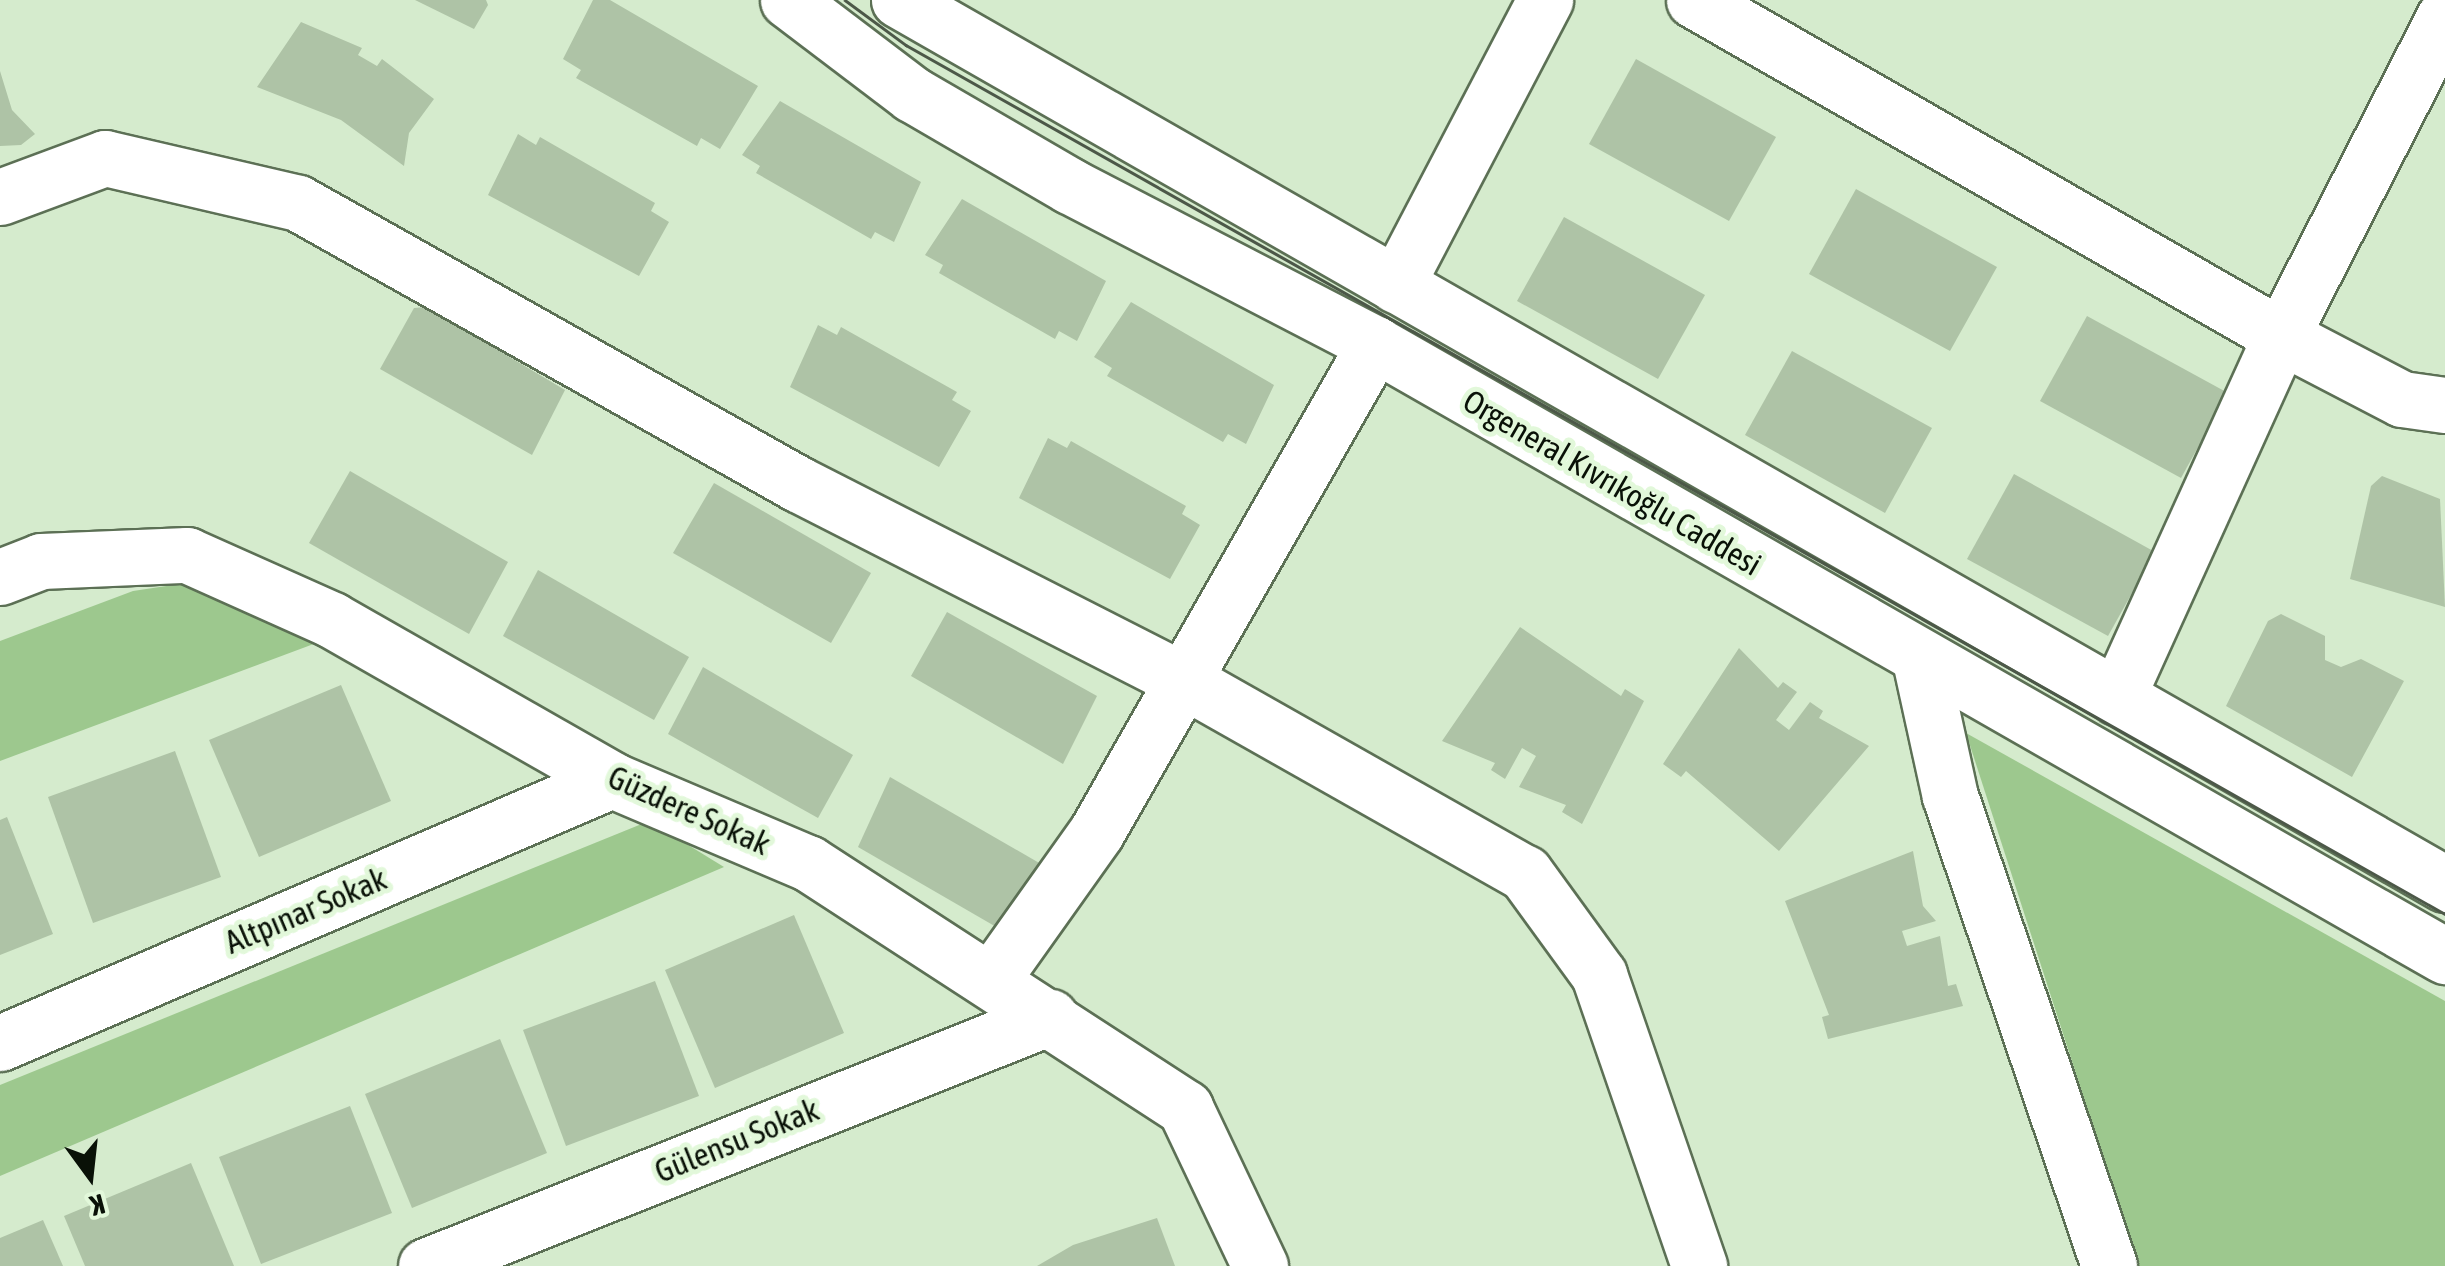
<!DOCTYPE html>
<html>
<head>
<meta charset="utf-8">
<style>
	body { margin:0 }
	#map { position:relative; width:2445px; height:1266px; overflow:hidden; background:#d5ebcd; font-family:"Asap Condensed",sans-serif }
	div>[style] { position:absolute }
	.green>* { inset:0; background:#9dc88e }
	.building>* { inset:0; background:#aec3a6 }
	.roads { filter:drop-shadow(2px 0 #5c7055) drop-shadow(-2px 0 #5c7055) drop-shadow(0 2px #5c7055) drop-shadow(0 -2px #5c7055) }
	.minor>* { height:55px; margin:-27.5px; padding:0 27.5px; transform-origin:27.5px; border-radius:27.5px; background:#fff }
	.major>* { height:55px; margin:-27.5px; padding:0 27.5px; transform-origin:27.5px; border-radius:27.5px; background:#fff }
	.tram>* { height:2.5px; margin:-1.25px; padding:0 1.25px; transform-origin:1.25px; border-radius:1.25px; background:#4c5848 }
	span { translate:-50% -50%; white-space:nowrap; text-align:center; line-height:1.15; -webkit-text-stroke:10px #e2f8da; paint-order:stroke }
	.street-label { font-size:32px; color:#091107 }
	.north { position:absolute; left:40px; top:1126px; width:100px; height:100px; -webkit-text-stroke:8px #e2f8da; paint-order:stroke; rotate:165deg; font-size:28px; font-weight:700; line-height:40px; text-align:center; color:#091107 }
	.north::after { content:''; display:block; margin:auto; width:35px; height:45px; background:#091107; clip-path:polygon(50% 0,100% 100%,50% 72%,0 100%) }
</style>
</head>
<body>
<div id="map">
	<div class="green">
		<div style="clip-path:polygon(193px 582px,319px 642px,0 761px,0 641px,133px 591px)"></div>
		<div style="clip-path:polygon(1966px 733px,2445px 1001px,2445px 1266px,2138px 1266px)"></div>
		<div style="clip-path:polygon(649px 821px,724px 867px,0 1176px,0 1085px)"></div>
	</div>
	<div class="building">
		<div style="clip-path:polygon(415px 0,486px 0,488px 5px,474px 29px)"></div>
		<div style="clip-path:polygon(593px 0,610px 0,758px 86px,720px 149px,701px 138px,697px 146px,576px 78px,581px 70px,563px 59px)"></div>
		<div style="clip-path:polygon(301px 22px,362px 48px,358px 55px,377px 66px,382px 59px,434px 99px,409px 133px,404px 166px,341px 120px,257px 87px)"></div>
		<div style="clip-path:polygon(1636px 59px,1776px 137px,1729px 221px,1589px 144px)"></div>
		<div style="clip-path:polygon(0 71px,12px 110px,35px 134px,21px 145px,0 146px)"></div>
		<div style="clip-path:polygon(780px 101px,921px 182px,894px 242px,875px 232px,871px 239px,756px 173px,760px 166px,742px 155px)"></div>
		<div style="clip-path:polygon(518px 134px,536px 145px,540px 137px,655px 203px,651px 211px,669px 222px,639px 276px,488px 195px)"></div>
		<div style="clip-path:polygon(1856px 189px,1997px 267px,1950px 351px,1809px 274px)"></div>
		<div style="clip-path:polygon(962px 199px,1106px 281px,1077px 341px,1059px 331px,1055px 339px,939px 273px,943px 265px,925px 255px)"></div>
		<div style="clip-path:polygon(1564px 217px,1705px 295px,1658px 379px,1517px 301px)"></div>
		<div style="clip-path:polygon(1131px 302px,1274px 385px,1246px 444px,1228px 434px,1223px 442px,1107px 376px,1112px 368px,1094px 357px)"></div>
		<div style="clip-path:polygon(426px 307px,565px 390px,532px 455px,380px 369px,414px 308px)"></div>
		<div style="clip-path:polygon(2087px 316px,2228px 393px,2181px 478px,2040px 401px)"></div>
		<div style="clip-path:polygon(818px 325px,837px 335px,841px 327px,957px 392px,952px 400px,971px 411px,939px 467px,790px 387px)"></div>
		<div style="clip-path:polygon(1792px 351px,1932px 428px,1885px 513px,1745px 435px)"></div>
		<div style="clip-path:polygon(1048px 438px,1067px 448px,1071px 441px,1186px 506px,1182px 514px,1200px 525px,1170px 579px,1019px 498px)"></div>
		<div style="clip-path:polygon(350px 471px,508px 562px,469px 634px,309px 543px)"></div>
		<div style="clip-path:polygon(2014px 474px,2155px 552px,2108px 636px,1967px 559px)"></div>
		<div style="clip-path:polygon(2382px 476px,2440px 499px,2445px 607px,2350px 579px,2371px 486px)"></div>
		<div style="clip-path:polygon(714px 483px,871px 573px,831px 643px,673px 553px)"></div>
		<div style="clip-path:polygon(538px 570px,689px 657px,654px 720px,503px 636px)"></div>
		<div style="clip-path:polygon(947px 612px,1097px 696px,1063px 764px,911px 676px)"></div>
		<div style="clip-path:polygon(2281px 614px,2325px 636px,2325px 660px,2341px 667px,2361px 659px,2404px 681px,2352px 777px,2226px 706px,2268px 621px)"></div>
		<div style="clip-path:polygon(1520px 627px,1621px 696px,1625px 689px,1644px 701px,1582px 824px,1562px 812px,1566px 805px,1519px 787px,1536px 756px,1522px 748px,1505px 779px,1491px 770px,1495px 763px,1442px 741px)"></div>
		<div style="clip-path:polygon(1739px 648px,1778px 688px,1783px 682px,1797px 692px,1776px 720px,1789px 730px,1810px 702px,1823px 711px,1819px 718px,1869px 746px,1779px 851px,1686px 771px,1681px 777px,1663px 764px)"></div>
		<div style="clip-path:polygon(703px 667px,853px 755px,818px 818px,668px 734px)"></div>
		<div style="clip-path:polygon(341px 685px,391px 801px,259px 857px,209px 740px)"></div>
		<div style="clip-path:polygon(175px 751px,221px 877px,93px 923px,48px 797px)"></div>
		<div style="clip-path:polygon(890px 777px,1041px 864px,998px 928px,858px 847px)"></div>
		<div style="clip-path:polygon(7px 817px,53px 934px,0 955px,0 820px)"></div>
		<div style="clip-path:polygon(1913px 851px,1923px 906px,1936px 921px,1902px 931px,1907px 946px,1940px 936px,1948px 986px,1956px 984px,1963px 1006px,1828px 1039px,1822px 1017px,1829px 1015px,1785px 901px)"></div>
		<div style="clip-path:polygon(794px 915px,844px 1033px,715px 1088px,665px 970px)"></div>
		<div style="clip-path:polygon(655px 981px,699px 1096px,566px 1146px,523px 1030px)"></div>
		<div style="clip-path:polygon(500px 1039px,547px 1153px,412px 1208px,365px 1094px)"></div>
		<div style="clip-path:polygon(350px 1106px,392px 1213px,261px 1264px,219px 1157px)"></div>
		<div style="clip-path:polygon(191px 1163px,234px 1266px,85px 1266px,64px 1216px)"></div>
		<div style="clip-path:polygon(1157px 1218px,1175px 1266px,1037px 1266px,1073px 1245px)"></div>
		<div style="clip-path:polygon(43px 1220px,63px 1266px,0 1266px,0 1238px)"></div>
	</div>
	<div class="roads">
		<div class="minor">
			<div style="left:1694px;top:0;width:676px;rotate:29.79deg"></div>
			<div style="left:2281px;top:336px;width:136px;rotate:27.5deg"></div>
			<div style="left:2402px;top:399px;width:43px;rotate:7.9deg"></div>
			<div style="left:0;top:197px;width:112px;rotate:-20.4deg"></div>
			<div style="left:105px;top:158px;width:198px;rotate:13.1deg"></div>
			<div style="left:298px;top:203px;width:574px;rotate:29.34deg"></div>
			<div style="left:798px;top:484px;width:434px;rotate:27deg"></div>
			<div style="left:1185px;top:681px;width:390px;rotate:29.5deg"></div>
			<div style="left:1525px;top:873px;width:126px;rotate:54deg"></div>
			<div style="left:1599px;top:975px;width:308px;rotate:71deg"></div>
			<div style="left:1396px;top:285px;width:322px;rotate:-62.4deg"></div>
			<div style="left:0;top:577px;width:44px;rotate:-21.3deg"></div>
			<div style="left:41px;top:561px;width:146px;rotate:-2.4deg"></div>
			<div style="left:187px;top:555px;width:159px;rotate:24.1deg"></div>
			<div style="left:332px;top:620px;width:322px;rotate:29.7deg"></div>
			<div style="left:612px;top:780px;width:213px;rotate:23deg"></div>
			<div style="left:808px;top:863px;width:450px;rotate:33deg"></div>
			<div style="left:1185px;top:1108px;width:175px;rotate:64.6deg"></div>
			<div style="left:1920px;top:660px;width:139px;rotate:77.6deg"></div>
			<div style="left:1950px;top:796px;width:496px;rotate:71.3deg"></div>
			<div style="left:2117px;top:697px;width:397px;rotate:-65.6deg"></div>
			<div style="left:2281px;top:336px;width:360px;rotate:-62.9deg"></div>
			<div style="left:992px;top:979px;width:181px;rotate:-54.6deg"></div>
			<div style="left:1097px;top:831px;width:561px;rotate:-60.28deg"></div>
			<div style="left:0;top:1043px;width:666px;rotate:-23.26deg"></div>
			<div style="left:426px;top:1266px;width:672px;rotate:-21.75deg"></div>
		</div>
		<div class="major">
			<div style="left:788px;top:0;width:156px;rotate:37.2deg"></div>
			<div style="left:912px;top:94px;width:183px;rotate:30.2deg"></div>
			<div style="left:1070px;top:186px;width:343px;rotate:27.4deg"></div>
			<div style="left:1375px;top:344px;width:1233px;rotate:29.77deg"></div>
			<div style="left:899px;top:0;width:1781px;rotate:29.76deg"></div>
		</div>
	</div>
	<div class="tram">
		<div style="left:845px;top:0;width:76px;rotate:36.4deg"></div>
		<div style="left:906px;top:45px;width:1767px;rotate:29.45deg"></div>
	</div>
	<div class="street-label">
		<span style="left:1612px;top:483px;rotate:30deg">Orgeneral Kıvrıkoğlu Caddesi</span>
		<span style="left:689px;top:811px;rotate:24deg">Güzdere Sokak</span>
		<span style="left:306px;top:911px;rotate:-23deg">Altpınar Sokak</span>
		<span style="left:737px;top:1141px;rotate:-22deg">Gülensu Sokak</span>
	</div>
	<div class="north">K</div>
</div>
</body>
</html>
